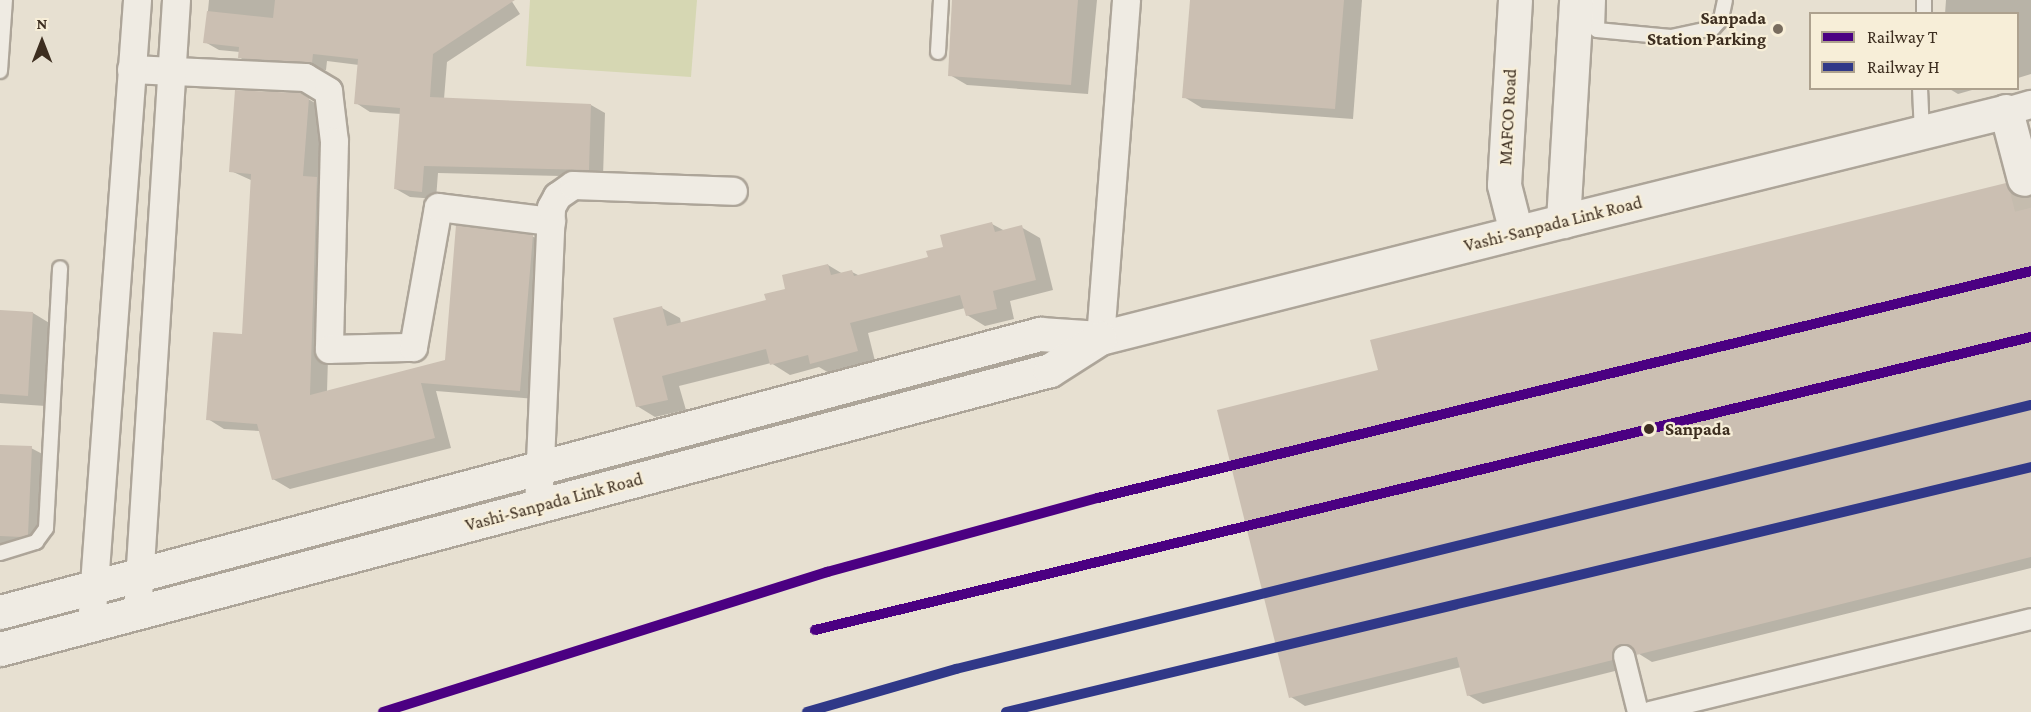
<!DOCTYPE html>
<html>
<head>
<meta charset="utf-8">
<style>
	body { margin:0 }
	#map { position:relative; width:2031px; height:712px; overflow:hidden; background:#e7e0d1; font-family:"Crimson Pro",serif }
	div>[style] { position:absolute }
	.green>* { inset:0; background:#d6d7b3 }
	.shadow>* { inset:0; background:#0003 }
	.building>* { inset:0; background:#cbbfb2 }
	.tertiary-tunnel>* { height:33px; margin-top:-16.5px; transform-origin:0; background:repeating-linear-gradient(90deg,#c5bcae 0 33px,transparent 0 49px) }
	.roads { filter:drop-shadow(2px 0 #ada599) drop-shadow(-2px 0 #ada599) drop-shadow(0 2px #ada599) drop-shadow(0 -2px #ada599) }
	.service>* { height:14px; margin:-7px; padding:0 7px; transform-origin:7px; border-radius:7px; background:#efebe3 }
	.pedestrian>* { height:20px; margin:-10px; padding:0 10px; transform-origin:10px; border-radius:10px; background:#efebe3 }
	.minor>* { height:27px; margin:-13.5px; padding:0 13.5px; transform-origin:13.5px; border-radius:13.5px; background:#efebe3 }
	.tertiary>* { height:33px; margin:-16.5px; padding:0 16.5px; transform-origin:16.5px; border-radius:16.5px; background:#efebe3 }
	.secondary>* { height:33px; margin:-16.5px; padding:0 16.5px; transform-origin:16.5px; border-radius:16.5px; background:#efebe3 }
	.rail-1>* { height:10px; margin:-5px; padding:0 5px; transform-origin:5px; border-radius:5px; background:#4b0082 }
	.rail-2>* { height:10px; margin:-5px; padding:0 5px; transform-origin:5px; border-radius:5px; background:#303888 }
	.dots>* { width:16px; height:16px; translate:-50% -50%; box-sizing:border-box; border:3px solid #f7eed8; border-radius:50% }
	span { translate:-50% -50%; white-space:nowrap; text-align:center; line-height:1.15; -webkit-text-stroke:4.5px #f7eed8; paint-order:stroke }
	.poi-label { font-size:18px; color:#3d2e20; font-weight:700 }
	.right { translate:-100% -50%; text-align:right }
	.street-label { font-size:18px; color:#3d2e20 }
	.stop-label { font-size:18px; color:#3d2e20; font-weight:700 }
	.left { translate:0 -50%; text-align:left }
	.legend { position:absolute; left:1809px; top:12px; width:210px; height:78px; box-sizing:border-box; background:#f7eed8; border:2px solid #ada18e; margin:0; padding:8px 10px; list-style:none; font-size:18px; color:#3d2e20 }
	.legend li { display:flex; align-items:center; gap:12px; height:30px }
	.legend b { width:30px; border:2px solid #ada18e }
	.north { position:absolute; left:12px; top:12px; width:60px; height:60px; -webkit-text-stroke:4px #f7eed8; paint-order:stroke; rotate:0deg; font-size:16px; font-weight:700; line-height:24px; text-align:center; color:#3d2e20 }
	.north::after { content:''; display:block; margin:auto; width:21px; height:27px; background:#3d2e20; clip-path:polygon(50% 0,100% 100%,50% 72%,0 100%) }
</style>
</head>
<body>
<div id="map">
	<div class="green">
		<div style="clip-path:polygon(530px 0,697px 0,691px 77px,526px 66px)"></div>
	</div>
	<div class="shadow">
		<div style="clip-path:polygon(209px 0,511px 0,520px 14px,447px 62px,444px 99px,591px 105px,605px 113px,603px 177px,438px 173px,436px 199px,410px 197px,396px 189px,401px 114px,370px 112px,356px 103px,359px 65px,327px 61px,326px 70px,254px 66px,239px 57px,240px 52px,219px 50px,205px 42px)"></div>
		<div style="clip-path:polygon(954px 0,1097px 0,1088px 94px,967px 85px,950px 75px)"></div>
		<div style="clip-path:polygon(1191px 0,1362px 0,1353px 119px,1202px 108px,1184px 97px)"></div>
		<div style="clip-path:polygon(1946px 0,2031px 0,2031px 74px,2018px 78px,2018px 14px,1945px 14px)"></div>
		<div style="clip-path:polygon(1948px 88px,1979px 88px,1958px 94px)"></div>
		<div style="clip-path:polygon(300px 94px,325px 109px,333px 188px,327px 392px,447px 361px,532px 236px,549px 246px,536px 399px,436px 391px,451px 448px,290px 489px,273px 479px,260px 431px,224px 429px,208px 419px,243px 336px,253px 181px,231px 171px)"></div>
		<div style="clip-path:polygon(2005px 185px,2023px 197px,2031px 197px,2031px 568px,1652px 662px,1636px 652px,1627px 660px,1627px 668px,1483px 704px,1468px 695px,1461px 667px,1305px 706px,1291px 697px,1380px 371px)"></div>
		<div style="clip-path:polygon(992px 224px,1005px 231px,1021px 227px,1040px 238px,1053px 290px,1010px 301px,1014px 319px,985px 326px,967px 315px,965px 308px,868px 333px,875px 361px,829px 373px,819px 367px,790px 375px,771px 363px,679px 386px,686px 410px,655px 417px,637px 406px,662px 308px,680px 318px,681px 323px,768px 301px,828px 265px,843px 274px,852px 272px,860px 276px,930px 259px)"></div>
		<div style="clip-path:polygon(0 311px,33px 313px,51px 324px,46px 406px,0 403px)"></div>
		<div style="clip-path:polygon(0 446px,31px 448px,50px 458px,46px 545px,0 545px)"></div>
	</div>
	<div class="building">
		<div style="clip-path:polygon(275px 0,515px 0,433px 54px,430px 97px,591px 104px,589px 170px,424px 166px,422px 192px,394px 189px,400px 108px,354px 104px,358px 59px,313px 54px,312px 63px,238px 58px,239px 47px,203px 43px,207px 11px,273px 18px)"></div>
		<div style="clip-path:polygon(952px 0,1078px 0,1071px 85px,948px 76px)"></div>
		<div style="clip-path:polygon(1190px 0,1344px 0,1335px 109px,1182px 98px)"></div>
		<div style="clip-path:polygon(235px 90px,300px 93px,309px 98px,303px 176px,317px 177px,310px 395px,445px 360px,456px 225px,533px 235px,520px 391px,421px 383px,435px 438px,272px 480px,257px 424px,206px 420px,213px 332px,242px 334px,251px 174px,229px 172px)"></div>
		<div style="clip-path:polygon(2006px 183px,2019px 197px,2031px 196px,2031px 557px,1636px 655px,1632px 647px,1622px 644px,1613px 652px,1613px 660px,1467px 696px,1457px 657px,1289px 698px,1217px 410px,1378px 370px,1370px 340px)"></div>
		<div style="clip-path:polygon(992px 222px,995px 232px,1022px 225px,1036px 280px,993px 291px,997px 309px,966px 316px,960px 295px,850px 323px,858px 351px,810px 364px,808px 355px,770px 365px,766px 349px,662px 376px,668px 400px,636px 407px,613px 318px,662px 306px,667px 326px,766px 300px,764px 294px,785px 289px,782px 275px,828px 264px,831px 275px,852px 270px,854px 276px,928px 257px,926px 251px,943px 247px,940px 235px)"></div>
		<div style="clip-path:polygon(0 310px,33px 312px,28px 396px,0 394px)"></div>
		<div style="clip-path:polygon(0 445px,32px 446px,28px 535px,22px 537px,0 536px)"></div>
	</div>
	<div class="tertiary-tunnel">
		<div style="left:2024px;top:179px;width:29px;rotate:76deg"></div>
	</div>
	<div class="roads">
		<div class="service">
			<div style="left:1598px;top:0;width:30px;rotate:92deg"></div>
			<div style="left:1597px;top:30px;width:74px;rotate:5.4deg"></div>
			<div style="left:1671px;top:37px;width:43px;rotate:-12.1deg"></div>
			<div style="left:1713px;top:28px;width:12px;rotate:-48deg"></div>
			<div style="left:1721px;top:19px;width:19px;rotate:-78deg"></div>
			<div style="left:1924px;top:14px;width:14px;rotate:-90deg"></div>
			<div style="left:938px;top:52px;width:52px;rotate:-86.7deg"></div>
			<div style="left:0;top:71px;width:71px;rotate:-86deg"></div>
			<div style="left:1920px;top:88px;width:45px;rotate:87.5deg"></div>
			<div style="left:0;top:553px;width:38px;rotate:-17deg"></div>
			<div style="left:36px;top:542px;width:17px;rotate:-54deg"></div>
			<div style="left:46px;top:528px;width:260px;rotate:-86.9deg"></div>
		</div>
		<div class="pedestrian">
			<div style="left:1624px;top:656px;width:58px;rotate:76deg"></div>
			<div style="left:1650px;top:712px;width:392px;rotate:-13.7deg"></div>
		</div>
		<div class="minor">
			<div style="left:131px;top:69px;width:174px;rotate:2.6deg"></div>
			<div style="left:305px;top:77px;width:27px;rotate:31deg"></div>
			<div style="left:328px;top:91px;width:50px;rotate:83.2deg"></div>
			<div style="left:334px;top:141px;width:208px;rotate:91.4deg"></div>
			<div style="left:329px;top:349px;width:84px;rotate:-1.4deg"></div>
			<div style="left:413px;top:347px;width:142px;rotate:-79.9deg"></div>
			<div style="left:438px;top:207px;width:114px;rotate:7.1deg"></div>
			<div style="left:2006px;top:111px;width:26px;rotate:-16deg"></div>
			<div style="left:1100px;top:338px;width:339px;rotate:-85.6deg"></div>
			<div style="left:538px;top:507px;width:300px;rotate:-87.5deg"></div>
			<div style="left:551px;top:207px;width:13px;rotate:-61deg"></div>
			<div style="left:557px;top:196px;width:19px;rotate:-35deg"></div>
			<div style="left:573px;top:185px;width:160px;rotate:2.1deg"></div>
			<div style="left:137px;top:613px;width:614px;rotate:-86.36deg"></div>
			<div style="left:91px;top:625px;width:627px;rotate:-85.79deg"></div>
		</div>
		<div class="tertiary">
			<div style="left:1563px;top:221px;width:456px;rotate:-13.9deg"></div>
			<div style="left:2006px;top:111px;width:70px;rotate:75.2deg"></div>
		</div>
		<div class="secondary">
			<div style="left:1515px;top:0;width:185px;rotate:93.4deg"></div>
			<div style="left:1504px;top:185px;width:49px;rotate:75.7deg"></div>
			<div style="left:0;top:612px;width:1077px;rotate:-14.97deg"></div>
			<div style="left:1040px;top:334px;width:60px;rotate:3.8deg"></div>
			<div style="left:1100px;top:338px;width:478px;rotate:-14.2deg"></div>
			<div style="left:1563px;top:221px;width:221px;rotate:-86.6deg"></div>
			<div style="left:0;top:649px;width:1086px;rotate:-14.88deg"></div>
			<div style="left:1050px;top:370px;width:59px;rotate:-32.6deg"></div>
		</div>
	</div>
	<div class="rail-1">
		<div style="left:815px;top:630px;width:1251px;rotate:-13.55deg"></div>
		<div style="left:383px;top:712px;width:466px;rotate:-17.5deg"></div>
		<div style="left:827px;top:572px;width:281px;rotate:-15.3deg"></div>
		<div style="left:1098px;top:498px;width:960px;rotate:-13.67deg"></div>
	</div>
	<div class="rail-2">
		<div style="left:807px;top:712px;width:155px;rotate:-16.1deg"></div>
		<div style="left:956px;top:669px;width:1107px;rotate:-13.8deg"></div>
		<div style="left:1006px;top:712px;width:1054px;rotate:-13.44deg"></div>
	</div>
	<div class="dots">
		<div style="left:1778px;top:29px;background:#786c5e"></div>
		<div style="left:1649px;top:429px;background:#3d2e20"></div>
	</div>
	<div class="poi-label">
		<span class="right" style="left:1766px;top:29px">Sanpada<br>Station Parking</span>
	</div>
	<div class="street-label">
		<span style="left:1508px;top:117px;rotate:-87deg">MAFCO Road</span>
		<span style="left:1553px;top:224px;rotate:-14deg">Vashi-Sanpada Link Road</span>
		<span style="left:554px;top:502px;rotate:-15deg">Vashi-Sanpada Link Road</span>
	</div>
	<div class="stop-label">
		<span class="left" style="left:1665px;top:429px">Sanpada</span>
	</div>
	<ul class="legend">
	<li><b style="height:8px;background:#4b0082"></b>Railway T</li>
	<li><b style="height:8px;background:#303888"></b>Railway H</li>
	</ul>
	<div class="north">N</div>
</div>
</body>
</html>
